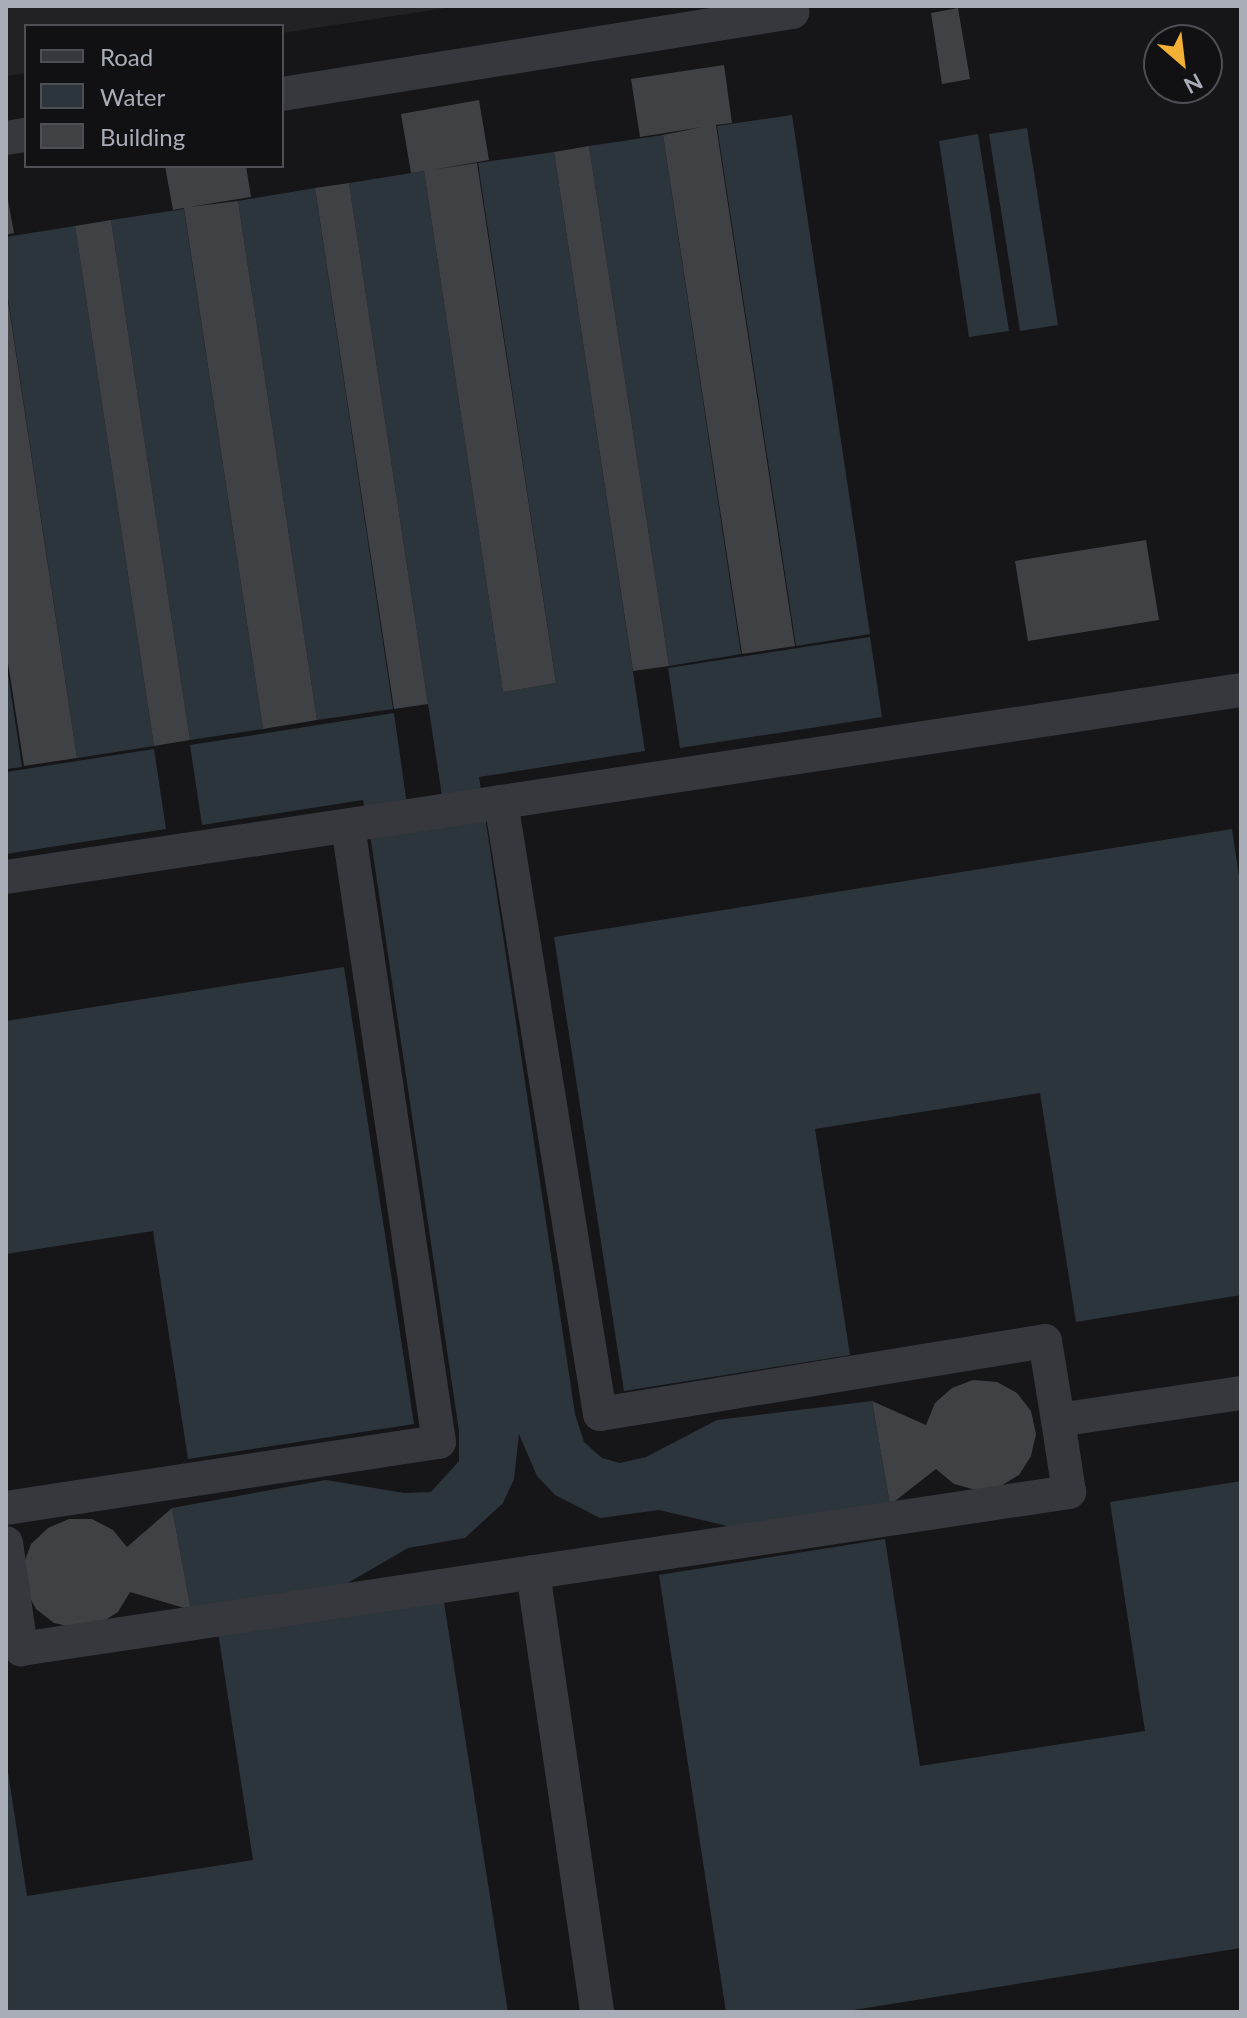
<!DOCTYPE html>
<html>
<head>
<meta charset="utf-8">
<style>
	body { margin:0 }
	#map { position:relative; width:1247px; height:2018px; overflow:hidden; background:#161618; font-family:Lato,sans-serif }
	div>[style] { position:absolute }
	.built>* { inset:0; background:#222225 }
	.water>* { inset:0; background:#2c353c }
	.building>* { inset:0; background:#404145 }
	.minor>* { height:34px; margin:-17px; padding:0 17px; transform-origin:17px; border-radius:17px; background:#37383d }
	span { translate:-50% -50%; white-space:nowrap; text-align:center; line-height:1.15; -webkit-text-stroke:8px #111113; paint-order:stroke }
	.frame { position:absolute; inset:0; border:8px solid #a8adb8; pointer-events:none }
	.legend { position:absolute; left:24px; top:24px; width:260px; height:144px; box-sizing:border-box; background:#111113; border:2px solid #4d4f55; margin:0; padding:10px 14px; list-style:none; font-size:24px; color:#a8adb8 }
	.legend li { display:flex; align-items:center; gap:16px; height:40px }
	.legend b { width:40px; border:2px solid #4d4f55 }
	.north { position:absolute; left:1143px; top:24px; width:80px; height:80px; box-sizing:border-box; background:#111113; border:2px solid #4d4f55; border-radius:50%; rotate:152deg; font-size:22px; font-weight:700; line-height:32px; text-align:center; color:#a8adb8 }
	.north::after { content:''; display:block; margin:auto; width:28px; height:36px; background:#f2b134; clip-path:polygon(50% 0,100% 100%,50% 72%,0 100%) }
</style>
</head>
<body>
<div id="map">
	<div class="built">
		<div style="clip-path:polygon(6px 6px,459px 6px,282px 33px,282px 26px,26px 26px,26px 73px,6px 76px)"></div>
	</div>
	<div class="water">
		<div style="clip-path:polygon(792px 115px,870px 634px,796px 646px,717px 126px)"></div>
		<div style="clip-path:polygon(1027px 128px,1058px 325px,1020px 331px,989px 134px)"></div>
		<div style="clip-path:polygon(978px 134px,1009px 331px,969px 337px,939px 141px)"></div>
		<div style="clip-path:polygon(663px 135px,741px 654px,669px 666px,589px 146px)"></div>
		<div style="clip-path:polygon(554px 152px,645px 751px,479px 777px,481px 790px,442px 796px,349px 183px,424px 171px,503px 692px,556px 683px,478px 163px)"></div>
		<div style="clip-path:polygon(315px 188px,393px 709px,317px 720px,238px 201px)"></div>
		<div style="clip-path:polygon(184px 209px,263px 729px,190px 740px,111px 220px)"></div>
		<div style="clip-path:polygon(75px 226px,154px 746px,77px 758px,6px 285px,6px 237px)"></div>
		<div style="clip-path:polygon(870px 637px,882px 717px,680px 748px,668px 668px)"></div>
		<div style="clip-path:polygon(6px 660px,22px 767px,6px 769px)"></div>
		<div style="clip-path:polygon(394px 713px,407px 805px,365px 811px,363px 800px,202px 825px,190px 745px)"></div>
		<div style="clip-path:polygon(154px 749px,166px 829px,6px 854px,6px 772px)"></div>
		<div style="clip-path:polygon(485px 816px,575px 1414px,584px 1442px,602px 1458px,620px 1463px,646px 1457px,717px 1420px,872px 1401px,890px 1505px,736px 1528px,659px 1510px,600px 1518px,555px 1495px,537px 1476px,519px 1434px,514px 1479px,503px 1503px,465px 1538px,408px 1548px,339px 1588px,191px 1610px,172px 1508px,326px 1480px,404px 1493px,431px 1492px,459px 1461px,459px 1431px,370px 834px)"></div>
		<div style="clip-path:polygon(1232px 829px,1241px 890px,1241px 1295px,1076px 1322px,1040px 1093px,815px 1129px,850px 1355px,624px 1391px,554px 937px)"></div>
		<div style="clip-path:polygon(344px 967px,414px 1424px,188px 1459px,153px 1231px,6px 1254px,6px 1021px)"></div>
		<div style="clip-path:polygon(1241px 1481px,1241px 1948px,841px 2012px,726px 2012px,659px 1575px,885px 1539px,920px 1766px,1145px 1731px,1110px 1502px)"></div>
		<div style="clip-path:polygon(443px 1596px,508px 2012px,6px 2012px,6px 1759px,27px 1896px,253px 1860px,218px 1632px)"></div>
	</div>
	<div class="building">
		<div style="clip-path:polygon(958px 8px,970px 79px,942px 84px,931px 13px)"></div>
		<div style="clip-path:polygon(724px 65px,732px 123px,716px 125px,795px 646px,742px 654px,663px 135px,702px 127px,640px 137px,631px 79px)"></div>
		<div style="clip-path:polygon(479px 100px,489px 160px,432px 170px,477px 163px,556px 683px,503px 692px,424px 171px,411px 173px,401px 114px)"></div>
		<div style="clip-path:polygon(589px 146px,669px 666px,633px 671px,554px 152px)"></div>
		<div style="clip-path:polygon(165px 166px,246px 166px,251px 197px,189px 207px,238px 201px,317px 720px,263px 729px,184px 208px,173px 210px)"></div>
		<div style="clip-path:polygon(349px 183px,428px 704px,394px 709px,315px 188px)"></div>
		<div style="clip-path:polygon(6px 189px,14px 233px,6px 235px)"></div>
		<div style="clip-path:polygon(111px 220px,190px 740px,154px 746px,75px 226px)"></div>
		<div style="clip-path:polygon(8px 301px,77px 758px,24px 766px,6px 650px)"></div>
		<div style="clip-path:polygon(1146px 540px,1159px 620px,1028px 641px,1015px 561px)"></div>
		<div style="clip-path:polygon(973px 1380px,997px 1382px,1017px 1393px,1031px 1411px,1036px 1434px,1031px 1456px,1019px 1475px,999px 1487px,976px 1490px,954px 1484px,936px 1469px,890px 1505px,872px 1401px,926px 1425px,935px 1403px,952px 1388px)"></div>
		<div style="clip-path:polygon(172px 1508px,191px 1610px,130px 1592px,118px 1612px,99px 1624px,76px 1628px,54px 1623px,36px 1609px,25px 1589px,23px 1566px,31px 1544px,48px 1528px,69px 1519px,92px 1519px,113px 1530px,127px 1547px)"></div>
	</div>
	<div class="minor">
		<div style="left:282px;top:94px;width:517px;rotate:-9.13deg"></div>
		<div style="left:792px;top:12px;width:6px;rotate:-99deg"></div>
		<div style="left:6px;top:138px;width:20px;rotate:-9deg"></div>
		<div style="left:501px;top:802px;width:620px;rotate:80.81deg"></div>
		<div style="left:600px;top:1414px;width:451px;rotate:-9.3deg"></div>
		<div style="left:1045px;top:1341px;width:80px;rotate:80.7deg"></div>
		<div style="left:6px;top:877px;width:1249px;rotate:-8.61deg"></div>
		<div style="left:6px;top:1508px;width:438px;rotate:-8.7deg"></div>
		<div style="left:439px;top:1442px;width:623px;rotate:-98.4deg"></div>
		<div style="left:6px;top:1543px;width:49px;rotate:81.9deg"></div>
		<div style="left:533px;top:1572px;width:445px;rotate:81.7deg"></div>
		<div style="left:6px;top:1593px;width:7px;rotate:-8deg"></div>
		<div style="left:13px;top:1592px;width:58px;rotate:82deg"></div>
		<div style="left:21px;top:1649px;width:1060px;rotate:-8.52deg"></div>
		<div style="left:1069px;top:1492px;width:73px;rotate:-98.7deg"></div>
		<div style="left:1058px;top:1420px;width:185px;rotate:-8.4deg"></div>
	</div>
	<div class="frame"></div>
	<ul class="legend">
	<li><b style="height:10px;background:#37383d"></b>Road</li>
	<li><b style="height:22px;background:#2c353c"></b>Water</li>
	<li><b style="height:22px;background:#404145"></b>Building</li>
	</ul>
	<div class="north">N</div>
</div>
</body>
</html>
